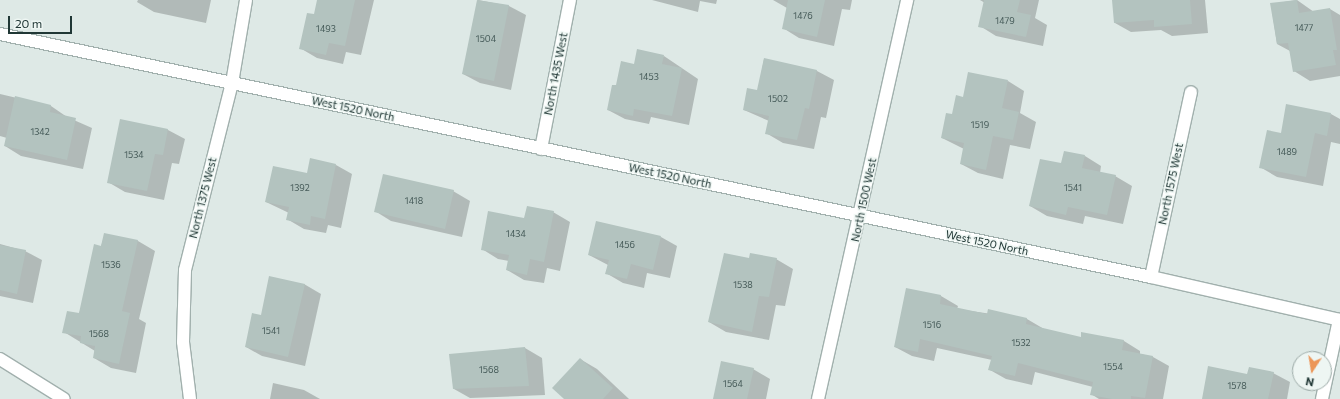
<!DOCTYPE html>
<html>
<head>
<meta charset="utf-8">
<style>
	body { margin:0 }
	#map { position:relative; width:1340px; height:399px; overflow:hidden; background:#dee9e6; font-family:Commissioner,sans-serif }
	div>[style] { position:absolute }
	.shadow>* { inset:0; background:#0003 }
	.building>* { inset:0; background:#b3c3bf }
	.roads { filter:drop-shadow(1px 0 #a1b0ad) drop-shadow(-1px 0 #a1b0ad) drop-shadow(0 1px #a1b0ad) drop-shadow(0 -1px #a1b0ad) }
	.minor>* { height:12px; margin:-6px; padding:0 6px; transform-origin:6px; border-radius:6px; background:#fff }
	span { translate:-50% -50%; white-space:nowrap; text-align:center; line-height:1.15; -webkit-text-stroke:3px #eef6f3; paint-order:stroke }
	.number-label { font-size:9px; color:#455a58 }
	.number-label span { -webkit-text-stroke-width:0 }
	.street-label { font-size:11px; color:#203735 }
	.north { position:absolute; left:1292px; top:351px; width:40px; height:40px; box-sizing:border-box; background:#eef6f3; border:1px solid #9caaa7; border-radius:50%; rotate:192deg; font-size:11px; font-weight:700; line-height:16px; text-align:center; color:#203735 }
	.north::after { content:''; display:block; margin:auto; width:14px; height:18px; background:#ec9658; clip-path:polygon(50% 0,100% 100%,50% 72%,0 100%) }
	.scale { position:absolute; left:8px; top:16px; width:64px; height:18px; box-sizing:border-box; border:2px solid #203735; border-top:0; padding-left:5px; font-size:12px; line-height:14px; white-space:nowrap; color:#203735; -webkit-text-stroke:3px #eef6f3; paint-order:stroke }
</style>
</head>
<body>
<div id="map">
	<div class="shadow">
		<div style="clip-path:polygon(138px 0,211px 0,206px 23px,154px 12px,137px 2px)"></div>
		<div style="clip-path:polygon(318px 0,374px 0,361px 55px,346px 52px,343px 64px,317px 58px,300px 48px,315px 15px)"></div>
		<div style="clip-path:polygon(478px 0,509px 6px,526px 15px,511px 90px,480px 83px,463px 74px)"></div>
		<div style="clip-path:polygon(652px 0,717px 0,716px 4px,700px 1px,698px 12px)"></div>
		<div style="clip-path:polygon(773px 0,852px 0,850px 10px,842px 9px,834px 46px,799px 38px,783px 28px,787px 8px)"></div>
		<div style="clip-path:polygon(980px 0,1039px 0,1035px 18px,1047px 25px,1043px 46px,996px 36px,980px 26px,985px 3px)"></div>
		<div style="clip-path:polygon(1113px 0,1205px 0,1208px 33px,1172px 36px,1161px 30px,1131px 32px,1115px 23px)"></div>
		<div style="clip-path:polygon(1297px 0,1314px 12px,1330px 9px,1340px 15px,1340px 76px,1310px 81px,1294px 71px,1290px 51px,1277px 44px,1271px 4px)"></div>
		<div style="clip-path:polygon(664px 56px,698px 79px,689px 125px,651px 117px,649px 124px,625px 119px,608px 110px,617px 87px)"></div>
		<div style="clip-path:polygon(764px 59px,817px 71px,834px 80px,826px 118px,821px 117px,814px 149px,783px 143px,766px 133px,769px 121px,744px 110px,758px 91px)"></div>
		<div style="clip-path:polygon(1008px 81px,1024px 91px,1020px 113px,1036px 122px,1030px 149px,1010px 145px,1003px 179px,978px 173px,961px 164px,964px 149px,942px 138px,964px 98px)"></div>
		<div style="clip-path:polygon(0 94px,51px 106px,67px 117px,92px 128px,83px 169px,21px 156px,5px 146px,7px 138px,0 136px)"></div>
		<div style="clip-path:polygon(1331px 114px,1340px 119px,1340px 144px,1331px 142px,1323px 186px,1277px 177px,1260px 167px,1282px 134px)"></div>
		<div style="clip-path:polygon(121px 120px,168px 130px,185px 139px,179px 164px,172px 163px,164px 200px,125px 192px,108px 182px)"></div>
		<div style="clip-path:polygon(1085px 156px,1101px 166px,1100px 173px,1115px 176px,1132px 186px,1123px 224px,1085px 216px,1083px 224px,1047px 216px,1030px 206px,1062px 165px)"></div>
		<div style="clip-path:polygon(336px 165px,352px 174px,341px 228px,328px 225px,326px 233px,304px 229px,287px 219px,289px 213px,266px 202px,307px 174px)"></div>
		<div style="clip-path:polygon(453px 191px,470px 201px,462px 237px,391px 221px,375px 211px)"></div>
		<div style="clip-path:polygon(553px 212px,570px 222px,560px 271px,547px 268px,544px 283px,524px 280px,507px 270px,509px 261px,498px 259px,482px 249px,525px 220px)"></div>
		<div style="clip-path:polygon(105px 234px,138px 241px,155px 251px,139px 319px,146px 323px,136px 373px,111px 368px,94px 358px,95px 351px,64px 332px,79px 314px)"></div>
		<div style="clip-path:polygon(661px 237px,677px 246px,670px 278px,647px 273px,644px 288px,623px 283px,606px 273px,608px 265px,589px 255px)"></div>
		<div style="clip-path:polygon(0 244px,25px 251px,42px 260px,33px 303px,0 296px)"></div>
		<div style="clip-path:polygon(749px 259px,776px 259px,793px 269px,785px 306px,776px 305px,769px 340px,726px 332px,709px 322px)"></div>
		<div style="clip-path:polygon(304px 284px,321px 294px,305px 366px,262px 356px,246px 347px,262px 316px)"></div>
		<div style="clip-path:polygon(907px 289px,941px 296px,958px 306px,957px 309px,1027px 319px,1044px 329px,1081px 338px,1124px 341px,1140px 351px,1140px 354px,1153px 357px,1169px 366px,1163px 399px,1099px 399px,1091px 394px,1093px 387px,1035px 372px,1032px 385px,1006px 379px,990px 370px,992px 360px,937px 348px,934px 361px,912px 356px,895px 347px)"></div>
		<div style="clip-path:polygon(525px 348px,542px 358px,545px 395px,470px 398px,454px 389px,450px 355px)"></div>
		<div style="clip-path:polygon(580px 359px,597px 369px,629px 399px,565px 399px)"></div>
		<div style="clip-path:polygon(753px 369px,770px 379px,766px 399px,714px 399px)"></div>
		<div style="clip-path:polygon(1273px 373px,1290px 382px,1287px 399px,1203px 399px,1248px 375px)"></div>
		<div style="clip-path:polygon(273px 383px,304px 390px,320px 399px,270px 399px)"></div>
	</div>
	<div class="building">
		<div style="clip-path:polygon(317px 0,355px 0,345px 46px,329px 43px,326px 55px,299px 49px,307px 13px,314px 14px)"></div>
		<div style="clip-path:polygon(477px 0,509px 5px,494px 81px,462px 74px)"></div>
		<div style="clip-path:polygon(788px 0,825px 0,817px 37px,782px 29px)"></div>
		<div style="clip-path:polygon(984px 0,1020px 0,1017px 12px,1031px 15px,1026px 37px,978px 27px)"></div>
		<div style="clip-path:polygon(1112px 0,1190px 0,1192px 24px,1154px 27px,1154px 20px,1114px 23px)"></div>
		<div style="clip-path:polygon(1297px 0,1299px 13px,1330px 8px,1337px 50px,1333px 50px,1336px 65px,1293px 72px,1288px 43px,1277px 44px,1270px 3px)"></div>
		<div style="clip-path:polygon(637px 49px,664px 55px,662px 64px,682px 68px,672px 116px,634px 109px,633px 116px,607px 110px,612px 85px,616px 85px,621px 61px,634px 64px)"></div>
		<div style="clip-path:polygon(764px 58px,817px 70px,809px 109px,805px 108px,797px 140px,765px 134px,769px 116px,743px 110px,747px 88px,757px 90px)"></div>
		<div style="clip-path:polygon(968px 72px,1008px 80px,1002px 108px,1019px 112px,1013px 140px,993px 136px,986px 170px,960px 164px,964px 143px,941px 138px,946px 113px,952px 114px,956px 95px,963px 97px)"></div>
		<div style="clip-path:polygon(15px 96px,51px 105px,50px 112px,76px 118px,67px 160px,4px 146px)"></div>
		<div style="clip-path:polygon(1286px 104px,1331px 113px,1327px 136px,1315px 133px,1306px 177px,1259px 168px,1267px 130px,1281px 133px)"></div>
		<div style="clip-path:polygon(120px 119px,168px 129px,163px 155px,155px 154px,147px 191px,107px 183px)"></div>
		<div style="clip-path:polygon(1064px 151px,1085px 155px,1082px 168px,1116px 175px,1107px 215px,1068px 207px,1066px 215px,1029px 206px,1040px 159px,1061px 163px)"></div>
		<div style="clip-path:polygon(310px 158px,336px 164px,325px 219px,311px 216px,310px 225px,286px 220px,289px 207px,265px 202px,273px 166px,307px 173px)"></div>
		<div style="clip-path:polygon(383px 174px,454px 190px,445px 229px,374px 212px)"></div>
		<div style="clip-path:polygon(527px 206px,554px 211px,544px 262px,530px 259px,527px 275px,506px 270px,509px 255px,481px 250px,488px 211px,524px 218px)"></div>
		<div style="clip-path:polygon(596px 221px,661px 236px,653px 270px,631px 264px,627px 279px,605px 274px,609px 260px,588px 255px)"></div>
		<div style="clip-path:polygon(104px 233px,138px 240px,122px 311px,130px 313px,119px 364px,93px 358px,95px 346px,80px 343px,81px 336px,62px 333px,67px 311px,79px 313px,94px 244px,101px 246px)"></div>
		<div style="clip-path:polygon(0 245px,26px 250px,17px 294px,0 290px)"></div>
		<div style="clip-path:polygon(724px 253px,749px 258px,750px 253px,777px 258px,769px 297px,759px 296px,752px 332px,708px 322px)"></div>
		<div style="clip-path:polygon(269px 276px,305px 284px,288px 357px,245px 347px,252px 313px,261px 315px)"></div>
		<div style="clip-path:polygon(906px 288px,941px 295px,940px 304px,987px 314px,988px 309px,1027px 318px,1026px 324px,1081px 337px,1081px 332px,1124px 340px,1122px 350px,1153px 356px,1145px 398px,1131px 396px,1131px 399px,1112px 399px,1090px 395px,1093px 382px,1018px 363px,1015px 376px,988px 370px,992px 356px,920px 339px,918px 352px,894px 347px)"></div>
		<div style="clip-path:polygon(525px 347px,529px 386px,453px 389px,449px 354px)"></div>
		<div style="clip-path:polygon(580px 358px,613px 388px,603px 399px,564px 399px,552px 388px)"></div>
		<div style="clip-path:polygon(721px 361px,754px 368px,747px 399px,713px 399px)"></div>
		<div style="clip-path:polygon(1208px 366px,1247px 374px,1249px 367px,1274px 372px,1268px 399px,1202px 399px)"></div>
	</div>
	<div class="roads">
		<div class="minor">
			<div style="left:0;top:34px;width:1176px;rotate:11.92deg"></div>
			<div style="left:1151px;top:277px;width:194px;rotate:12.8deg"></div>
			<div style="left:541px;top:149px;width:152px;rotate:-79deg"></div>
			<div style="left:1151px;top:277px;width:189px;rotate:-77.8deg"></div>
			<div style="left:0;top:359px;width:75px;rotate:32deg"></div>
			<div style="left:190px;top:399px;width:57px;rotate:-97deg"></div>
			<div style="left:183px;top:342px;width:72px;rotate:-88.4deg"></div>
			<div style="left:185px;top:270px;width:193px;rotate:-75.9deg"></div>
			<div style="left:232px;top:83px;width:84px;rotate:-80.4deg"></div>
			<div style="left:818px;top:399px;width:409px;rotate:-77.4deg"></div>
			<div style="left:1322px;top:399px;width:81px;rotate:-77.9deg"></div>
		</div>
	</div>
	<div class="number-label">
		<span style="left:803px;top:16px">1476</span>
		<span style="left:1005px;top:21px">1479</span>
		<span style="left:1304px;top:28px">1477</span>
		<span style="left:326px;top:29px">1493</span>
		<span style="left:486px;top:39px">1504</span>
		<span style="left:649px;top:77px">1453</span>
		<span style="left:778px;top:99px">1502</span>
		<span style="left:980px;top:125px">1519</span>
		<span style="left:40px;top:132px">1342</span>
		<span style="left:1287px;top:152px">1489</span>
		<span style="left:134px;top:155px">1534</span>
		<span style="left:300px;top:188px">1392</span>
		<span style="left:1073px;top:188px">1541</span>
		<span style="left:414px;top:201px">1418</span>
		<span style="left:516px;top:234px">1434</span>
		<span style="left:625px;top:245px">1456</span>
		<span style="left:111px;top:265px">1536</span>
		<span style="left:743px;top:285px">1538</span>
		<span style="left:932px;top:325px">1516</span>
		<span style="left:271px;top:331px">1541</span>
		<span style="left:99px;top:334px">1568</span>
		<span style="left:1021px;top:343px">1532</span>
		<span style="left:1113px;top:367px">1554</span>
		<span style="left:489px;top:370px">1568</span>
		<span style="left:733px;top:384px">1564</span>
		<span style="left:1237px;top:386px">1578</span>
	</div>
	<div class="street-label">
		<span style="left:556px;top:74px;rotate:-79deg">North 1435 West</span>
		<span style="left:353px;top:109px;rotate:12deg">West 1520 North</span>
		<span style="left:670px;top:176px;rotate:12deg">West 1520 North</span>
		<span style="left:1171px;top:184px;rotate:-78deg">North 1575 West</span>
		<span style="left:203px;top:198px;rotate:-76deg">North 1375 West</span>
		<span style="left:864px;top:200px;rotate:-78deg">North 1500 West</span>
		<span style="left:987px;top:243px;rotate:12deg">West 1520 North</span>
	</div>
	<div class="north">N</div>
	<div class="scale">20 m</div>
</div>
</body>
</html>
